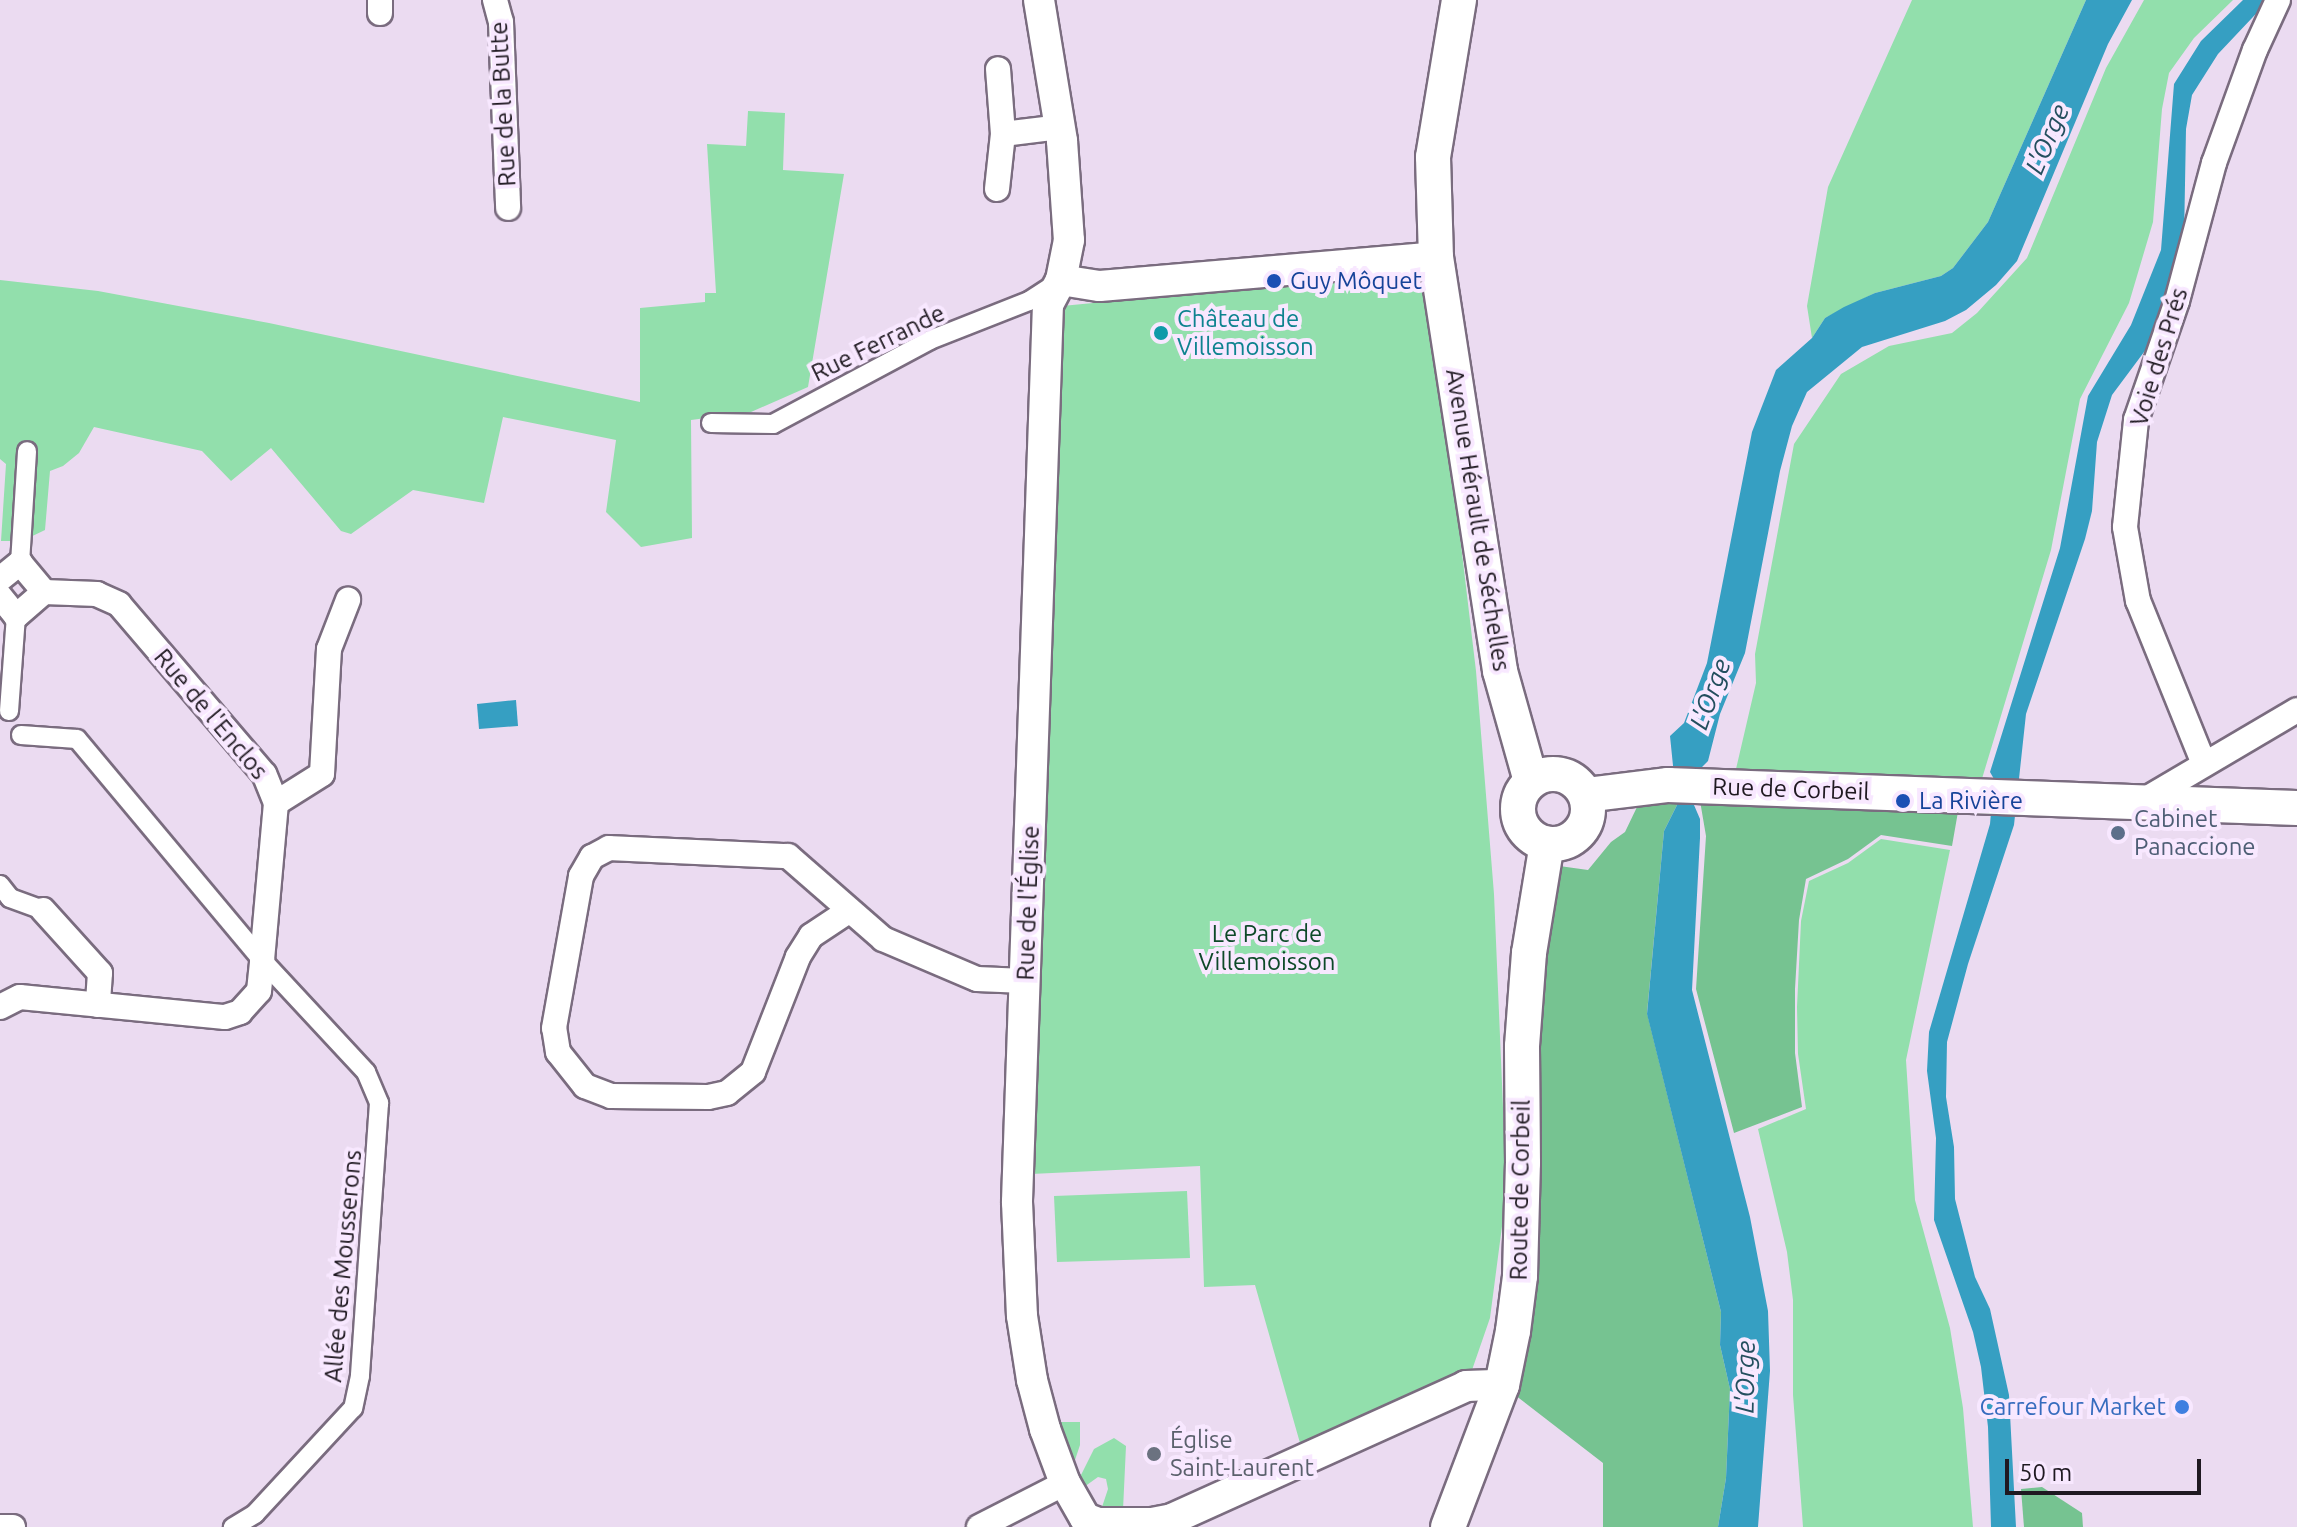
<!DOCTYPE html>
<html>
<head>
<meta charset="utf-8">
<style>
	body { margin:0 }
	#map { position:relative; width:2297px; height:1527px; overflow:hidden; background:#ebdbf1; font-family:Ubuntu,sans-serif }
	div>[style] { position:absolute }
	.green>* { inset:0; background:#92dfac }
	.forest>* { inset:0; background:#76c391 }
	.water>* { inset:0; background:#369fc2 }
	.roads { filter:drop-shadow(2px 0 #7a6c7f) drop-shadow(-2px 0 #7a6c7f) drop-shadow(0 2px #7a6c7f) drop-shadow(0 -2px #7a6c7f) }
	.pedestrian>* { height:18px; margin:-9px; padding:0 9px; transform-origin:9px; border-radius:9px; background:#fff }
	.minor>* { height:24px; margin:-12px; padding:0 12px; transform-origin:12px; border-radius:12px; background:#fff }
	.tertiary>* { height:30px; margin:-15px; padding:0 15px; transform-origin:15px; border-radius:15px; background:#fff }
	.secondary>* { height:34px; margin:-17px; padding:0 17px; transform-origin:17px; border-radius:17px; background:#fff }
	.secondary>.ring { margin:-17px; padding:0; box-sizing:content-box; background:none; border:34px solid #fff; border-radius:50% }
	.dots>* { width:22px; height:22px; translate:-50% -50%; box-sizing:border-box; border:4px solid #f8e8ff; border-radius:50% }
	span { translate:-50% -50%; white-space:nowrap; text-align:center; line-height:1.15; -webkit-text-stroke:8px #f8e8ff; paint-order:stroke }
	.street-label { font-size:24px; color:#1f1921 }
	.transit-label { font-size:24px; color:#164399 }
	.left { translate:0 -50%; text-align:left }
	.culture-label { font-size:24px; color:#0d838f }
	.service-label { font-size:24px; color:#4e5e75 }
	.park-label { font-size:24px; color:#0d4929 }
	.shop-label { font-size:24px; color:#366cbe }
	.right { translate:-100% -50%; text-align:right }
	.worship-label { font-size:24px; color:#5b616d }
	.water-label { font-size:26px; color:#244f5f; font-style:italic }
	.scale { position:absolute; left:2005px; top:1459px; width:196px; height:36px; box-sizing:border-box; border:4px solid #1f1921; border-top:0; padding-left:10px; font-size:24px; line-height:28px; white-space:nowrap; color:#1f1921; -webkit-text-stroke:6px #f8e8ff; paint-order:stroke }
</style>
</head>
<body>
<div id="map">
	<div class="green">
		<div style="clip-path:polygon(1912px 0,2086px 0,1988px 222px,1953px 268px,1941px 276px,1875px 293px,1825px 318px,1812px 338px,1807px 306px,1828px 187px)"></div>
		<div style="clip-path:polygon(2144px 0,2233px 0,2194px 38px,2169px 73px,2162px 109px,2153px 222px,2129px 303px,2080px 399px,2051px 550px,1981px 782px,1736px 769px,1756px 683px,1755px 654px,1794px 444px,1841px 374px,1889px 346px,1952px 333px,1977px 313px,2027px 258px,2106px 68px)"></div>
		<div style="clip-path:polygon(748px 111px,785px 113px,783px 170px,844px 174px,808px 387px,751px 412px,691px 420px,692px 538px,641px 547px,606px 512px,616px 440px,503px 417px,484px 503px,413px 490px,351px 534px,341px 531px,271px 448px,231px 481px,202px 451px,94px 427px,79px 453px,63px 466px,50px 471px,45px 530px,22px 541px,1px 541px,6px 464px,0 459px,0 280px,98px 291px,269px 323px,640px 402px,640px 308px,705px 302px,705px 293px,716px 293px,707px 144px,746px 146px)"></div>
		<div style="clip-path:polygon(1405px 273px,1427px 290px,1445px 410px,1476px 671px,1494px 894px,1505px 1155px,1504px 1211px,1490px 1318px,1472px 1370px,1300px 1443px,1255px 1285px,1204px 1287px,1200px 1166px,1031px 1174px,1062px 306px)"></div>
		<div style="clip-path:polygon(1881px 839px,1950px 850px,1906px 1060px,1915px 1200px,1950px 1328px,1963px 1408px,1973px 1527px,1803px 1527px,1793px 1395px,1793px 1300px,1787px 1252px,1758px 1129px,1806px 1109px,1798px 1054px,1797px 1007px,1801px 921px,1809px 881px,1848px 863px)"></div>
		<div style="clip-path:polygon(1187px 1191px,1190px 1258px,1057px 1262px,1054px 1196px)"></div>
		<div style="clip-path:polygon(1060px 1422px,1080px 1422px,1080px 1445px,1075px 1460px,1071px 1460px)"></div>
		<div style="clip-path:polygon(1114px 1438px,1126px 1446px,1123px 1510px,1101px 1510px,1108px 1489px,1106px 1479px,1098px 1477px,1084px 1487px,1080px 1477px,1094px 1449px)"></div>
	</div>
	<div class="forest">
		<div style="clip-path:polygon(1699px 795px,1959px 806px,1952px 846px,1881px 835px,1848px 859px,1806px 879px,1799px 920px,1795px 989px,1795px 1053px,1802px 1107px,1734px 1133px,1696px 989px,1706px 836px)"></div>
		<div style="clip-path:polygon(1666px 797px,1677px 797px,1677px 805px,1664px 831px,1647px 1013px,1721px 1312px,1720px 1345px,1730px 1389px,1726px 1478px,1718px 1527px,1603px 1527px,1603px 1463px,1502px 1385px,1545px 864px,1588px 870px,1611px 842px,1625px 832px,1637px 807px)"></div>
		<div style="clip-path:polygon(2042px 1487px,2082px 1513px,2083px 1527px,2024px 1527px,2021px 1489px)"></div>
	</div>
	<div class="water">
		<div style="clip-path:polygon(2086px 0,2132px 0,2108px 44px,2017px 261px,1996px 285px,1966px 310px,1945px 321px,1862px 347px,1807px 392px,1792px 426px,1780px 471px,1745px 653px,1720px 714px,1708px 761px,1701px 768px,1694px 805px,1700px 819px,1700px 838px,1692px 990px,1750px 1217px,1768px 1311px,1770px 1371px,1758px 1527px,1718px 1527px,1726px 1478px,1730px 1389px,1720px 1345px,1721px 1312px,1647px 1014px,1664px 831px,1677px 805px,1670px 736px,1684px 723px,1707px 663px,1752px 432px,1776px 370px,1812px 338px,1825px 318px,1844px 307px,1875px 293px,1941px 276px,1953px 268px,1988px 222px)"></div>
		<div style="clip-path:polygon(2243px 0,2269px 0,2218px 54px,2192px 95px,2186px 129px,2184px 239px,2147px 348px,2112px 395px,2097px 442px,2092px 511px,2085px 539px,2026px 714px,2014px 825px,1968px 964px,1947px 1042px,1946px 1097px,1954px 1147px,1955px 1199px,1975px 1277px,1990px 1309px,2009px 1395px,2016px 1527px,1991px 1527px,1988px 1427px,1981px 1367px,1973px 1332px,1934px 1220px,1936px 1138px,1927px 1071px,1929px 1032px,1990px 824px,1994px 779px,1990px 772px,2060px 548px,2088px 396px,2131px 325px,2161px 250px,2174px 84px,2201px 41px)"></div>
		<div style="clip-path:polygon(516px 700px,518px 726px,479px 729px,477px 704px)"></div>
	</div>
	<div class="roads">
		<div class="pedestrian">
			<div style="left:711px;top:423px;width:62px;rotate:0.9deg"></div>
			<div style="left:773px;top:424px;width:178px;rotate:-28.1deg"></div>
			<div style="left:930px;top:340px;width:106px;rotate:-21.5deg"></div>
			<div style="left:1029px;top:301px;width:27px;rotate:-33deg"></div>
			<div style="left:20px;top:563px;width:112px;rotate:-86.4deg"></div>
			<div style="left:9px;top:711px;width:95px;rotate:-85.8deg"></div>
			<div style="left:21px;top:735px;width:56px;rotate:4.1deg"></div>
			<div style="left:77px;top:739px;width:288px;rotate:50.1deg"></div>
			<div style="left:262px;top:960px;width:153px;rotate:47.1deg"></div>
			<div style="left:366px;top:1072px;width:34px;rotate:67deg"></div>
			<div style="left:379px;top:1103px;width:274px;rotate:94deg"></div>
			<div style="left:360px;top:1376px;width:33px;rotate:102deg"></div>
			<div style="left:353px;top:1408px;width:144px;rotate:132.8deg"></div>
			<div style="left:255px;top:1514px;width:26px;rotate:149deg"></div>
			<div style="left:0;top:885px;width:16px;rotate:52deg"></div>
			<div style="left:10px;top:898px;width:35px;rotate:20deg"></div>
		</div>
		<div class="minor">
			<div style="left:380px;top:0;width:13px;rotate:90deg"></div>
			<div style="left:495px;top:0;width:23px;rotate:75deg"></div>
			<div style="left:501px;top:22px;width:186px;rotate:87.8deg"></div>
			<div style="left:1003px;top:134px;width:57px;rotate:-7deg"></div>
			<div style="left:997px;top:189px;width:55px;rotate:-83.8deg"></div>
			<div style="left:1003px;top:134px;width:65px;rotate:-94.4deg"></div>
			<div style="left:0;top:579px;width:26px;rotate:-39deg"></div>
			<div style="left:20px;top:563px;width:38px;rotate:50deg"></div>
			<div style="left:44px;top:592px;width:37px;rotate:139deg"></div>
			<div style="left:16px;top:616px;width:26px;rotate:-129deg"></div>
			<div style="left:2204px;top:764px;width:176px;rotate:-112deg"></div>
			<div style="left:2138px;top:601px;width:75px;rotate:-100deg"></div>
			<div style="left:2125px;top:527px;width:108px;rotate:-84.1deg"></div>
			<div style="left:2136px;top:420px;width:126px;rotate:-71deg"></div>
			<div style="left:2177px;top:301px;width:143px;rotate:-75deg"></div>
			<div style="left:2214px;top:163px;width:120px;rotate:-70.1deg"></div>
			<div style="left:2255px;top:50px;width:55px;rotate:-65.3deg"></div>
			<div style="left:2141px;top:802px;width:181px;rotate:-30.5deg"></div>
			<div style="left:276px;top:803px;width:54px;rotate:-32.2deg"></div>
			<div style="left:322px;top:774px;width:125px;rotate:-86.8deg"></div>
			<div style="left:329px;top:649px;width:53px;rotate:-68.8deg"></div>
			<div style="left:43px;top:910px;width:85px;rotate:47.9deg"></div>
			<div style="left:100px;top:973px;width:32px;rotate:94deg"></div>
			<div style="left:847px;top:912px;width:43px;rotate:146.3deg"></div>
			<div style="left:811px;top:936px;width:25px;rotate:122deg"></div>
			<div style="left:798px;top:957px;width:123px;rotate:111.4deg"></div>
			<div style="left:753px;top:1072px;width:33px;rotate:141deg"></div>
			<div style="left:727px;top:1093px;width:19px;rotate:168deg"></div>
			<div style="left:708px;top:1097px;width:97px;rotate:-179.4deg"></div>
			<div style="left:611px;top:1096px;width:28px;rotate:-159deg"></div>
			<div style="left:585px;top:1086px;width:43px;rotate:-128.5deg"></div>
			<div style="left:558px;top:1052px;width:24px;rotate:-99deg"></div>
			<div style="left:554px;top:1028px;width:154px;rotate:-79.9deg"></div>
			<div style="left:581px;top:876px;width:22px;rotate:-60deg"></div>
			<div style="left:592px;top:857px;width:19px;rotate:-28deg"></div>
			<div style="left:609px;top:848px;width:179px;rotate:2.6deg"></div>
			<div style="left:788px;top:856px;width:126px;rotate:41.1deg"></div>
			<div style="left:883px;top:939px;width:102px;rotate:23.1deg"></div>
			<div style="left:977px;top:979px;width:48px;rotate:2.4deg"></div>
			<div style="left:0;top:1007px;width:22px;rotate:-27deg"></div>
			<div style="left:20px;top:997px;width:206px;rotate:5.6deg"></div>
			<div style="left:225px;top:1017px;width:16px;rotate:-18deg"></div>
			<div style="left:240px;top:1012px;width:28px;rotate:-48deg"></div>
			<div style="left:259px;top:991px;width:31px;rotate:-84deg"></div>
			<div style="left:262px;top:960px;width:158px;rotate:-84.9deg"></div>
			<div style="left:276px;top:803px;width:31px;rotate:-112deg"></div>
			<div style="left:264px;top:774px;width:223px;rotate:-130.5deg"></div>
			<div style="left:119px;top:604px;width:24px;rotate:-156deg"></div>
			<div style="left:97px;top:594px;width:53px;rotate:-177.8deg"></div>
			<div style="left:0;top:1527px;width:13px"></div>
			<div style="left:979px;top:1527px;width:97px;rotate:-27.1deg"></div>
		</div>
		<div class="tertiary">
			<div style="left:1039px;top:0;width:143px;rotate:80.7deg"></div>
			<div style="left:1062px;top:141px;width:99px;rotate:86deg"></div>
			<div style="left:1069px;top:240px;width:41px;rotate:101.3deg"></div>
			<div style="left:1061px;top:280px;width:27px;rotate:118deg"></div>
			<div style="left:1048px;top:304px;width:899px;rotate:91.98deg"></div>
			<div style="left:1017px;top:1202px;width:114px;rotate:87.5deg"></div>
			<div style="left:1022px;top:1316px;width:65px;rotate:81.1deg"></div>
			<div style="left:1032px;top:1380px;width:51px;rotate:75.1deg"></div>
			<div style="left:1045px;top:1429px;width:58px;rotate:69.7deg"></div>
			<div style="left:1065px;top:1483px;width:40px;rotate:60.3deg"></div>
			<div style="left:1085px;top:1518px;width:14px;rotate:21deg"></div>
			<div style="left:1098px;top:1523px;width:54px"></div>
			<div style="left:1152px;top:1523px;width:20px;rotate:-11deg"></div>
			<div style="left:1172px;top:1519px;width:323px;rotate:-24.3deg"></div>
			<div style="left:1466px;top:1386px;width:36px;rotate:-2deg"></div>
			<div style="left:1061px;top:280px;width:39px;rotate:9deg"></div>
			<div style="left:1100px;top:286px;width:337px;rotate:-4.9deg"></div>
		</div>
		<div class="secondary">
			<div style="left:1459px;top:0;width:159px;rotate:99.4deg"></div>
			<div style="left:1433px;top:157px;width:100px;rotate:88.3deg"></div>
			<div style="left:1436px;top:257px;width:419px;rotate:81.2deg"></div>
			<div style="left:1500px;top:671px;width:114px;rotate:74.3deg"></div>
			<div class="ring" style="left:1518px;top:774px;width:36px;height:36px"></div>
			<div style="left:1586px;top:795px;width:83px;rotate:-7deg"></div>
			<div style="left:1668px;top:785px;width:629px;rotate:2.09deg"></div>
			<div style="left:1448px;top:1527px;width:152px;rotate:-69.2deg"></div>
			<div style="left:1502px;top:1385px;width:55px;rotate:-78.5deg"></div>
			<div style="left:1513px;top:1331px;width:55px;rotate:-82.7deg"></div>
			<div style="left:1520px;top:1276px;width:113px;rotate:-88.5deg"></div>
			<div style="left:1523px;top:1163px;width:117px;rotate:-90.5deg"></div>
			<div style="left:1522px;top:1046px;width:93px;rotate:-85.7deg"></div>
			<div style="left:1529px;top:953px;width:111px;rotate:-80.7deg"></div>
		</div>
	</div>
	<div class="dots">
		<div style="left:1274px;top:281px;background:#1a4fb4"></div>
		<div style="left:1161px;top:333px;background:#0f9aa8"></div>
		<div style="left:1903px;top:801px;background:#1a4fb4"></div>
		<div style="left:2118px;top:833px;background:#5c6f8a"></div>
		<div style="left:2182px;top:1407px;background:#3f7fe0"></div>
		<div style="left:1154px;top:1454px;background:#6b7280"></div>
	</div>
	<div class="street-label">
		<span style="left:503px;top:104px;rotate:-93deg">Rue de la Butte</span>
		<span style="left:878px;top:343px;rotate:-26deg">Rue Ferrande</span>
		<span style="left:2159px;top:357px;rotate:-73deg">Voie des Prés</span>
		<span style="left:1478px;top:520px;rotate:81deg">Avenue Hérault de Séchelles</span>
		<span style="left:211px;top:714px;rotate:50deg">Rue de l'Enclos</span>
		<span style="left:1791px;top:789px;rotate:2deg">Rue de Corbeil</span>
		<span style="left:1028px;top:903px;rotate:-88deg">Rue de l'Église</span>
		<span style="left:1520px;top:1190px;rotate:-89deg">Route de Corbeil</span>
		<span style="left:343px;top:1266px;rotate:-85deg">Allée des Mousserons</span>
	</div>
	<div class="transit-label">
		<span class="left" style="left:1290px;top:281px">Guy Môquet</span>
		<span class="left" style="left:1919px;top:801px">La Rivière</span>
	</div>
	<div class="culture-label">
		<span class="left" style="left:1177px;top:333px">Château de<br>Villemoisson</span>
	</div>
	<div class="service-label">
		<span class="left" style="left:2134px;top:833px">Cabinet<br>Panaccione</span>
	</div>
	<div class="park-label">
		<span style="left:1267px;top:948px">Le Parc de<br>Villemoisson</span>
	</div>
	<div class="shop-label">
		<span class="right" style="left:2166px;top:1407px">Carrefour Market</span>
	</div>
	<div class="worship-label">
		<span class="left" style="left:1170px;top:1454px">Église<br>Saint-Laurent</span>
	</div>
	<div class="water-label">
		<span style="left:2047px;top:139px;rotate:-67deg">L'Orge</span>
		<span style="left:1710px;top:694px;rotate:-70deg">L'Orge</span>
		<span style="left:1745px;top:1377px;rotate:-89deg">L'Orge</span>
	</div>
	<div class="scale">50 m</div>
</div>
</body>
</html>
